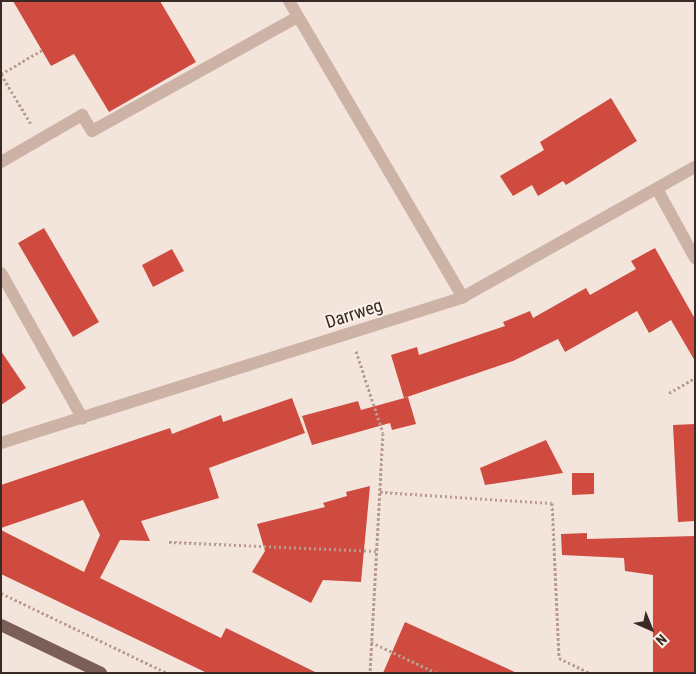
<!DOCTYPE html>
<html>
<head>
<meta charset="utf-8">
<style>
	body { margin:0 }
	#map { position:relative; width:696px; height:674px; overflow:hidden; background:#f4e5dc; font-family:"Roboto Condensed",sans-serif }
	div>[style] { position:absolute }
	.building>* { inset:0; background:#cf4b3f }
	.path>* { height:3px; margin-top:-1.5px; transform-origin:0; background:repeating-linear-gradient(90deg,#b99b90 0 2.5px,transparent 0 5px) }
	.service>* { height:12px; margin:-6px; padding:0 6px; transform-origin:6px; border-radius:6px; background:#cdb2a6 }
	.minor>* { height:12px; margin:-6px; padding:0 6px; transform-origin:6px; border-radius:6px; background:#cdb2a6 }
	.primary>* { height:12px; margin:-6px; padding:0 6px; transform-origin:6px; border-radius:6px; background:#7c5e58 }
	span { translate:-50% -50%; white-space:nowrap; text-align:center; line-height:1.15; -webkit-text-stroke:4px #fbf0e8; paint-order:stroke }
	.street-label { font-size:18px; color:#392a28 }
	.frame { position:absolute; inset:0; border:2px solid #392a28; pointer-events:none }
	.north { position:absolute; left:626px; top:604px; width:50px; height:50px; -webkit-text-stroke:4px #fbf0e8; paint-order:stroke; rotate:136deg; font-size:14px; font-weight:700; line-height:20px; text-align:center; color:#392a28 }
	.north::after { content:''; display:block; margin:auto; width:18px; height:22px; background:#392a28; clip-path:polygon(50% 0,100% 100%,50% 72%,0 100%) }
</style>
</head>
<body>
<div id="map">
	<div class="building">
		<div style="clip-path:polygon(13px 1px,160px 1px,196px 62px,109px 112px,74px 54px,51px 66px)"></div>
		<div style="clip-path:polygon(611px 98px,637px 141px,566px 185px,563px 181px,538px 196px,532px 185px,513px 196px,500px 176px,544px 150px,540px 142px)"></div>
		<div style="clip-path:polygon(44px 228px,99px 322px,73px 337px,18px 243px)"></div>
		<div style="clip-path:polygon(655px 248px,695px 319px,695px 361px,671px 320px,649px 333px,637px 311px,565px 352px,558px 339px,513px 361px,404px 398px,391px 355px,417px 347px,419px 355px,505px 326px,503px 322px,530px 311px,533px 318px,586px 288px,590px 295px,636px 269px,631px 261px)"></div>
		<div style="clip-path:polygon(172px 249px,184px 271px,153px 287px,142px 265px)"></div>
		<div style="clip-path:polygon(1px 351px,26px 388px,1px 405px)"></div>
		<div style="clip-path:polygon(408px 397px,416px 424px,392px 430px,390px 423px,312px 445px,302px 416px,358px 401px,361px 410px)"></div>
		<div style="clip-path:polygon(292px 398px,305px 433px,209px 468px,219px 498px,141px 521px,150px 541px,120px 540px,100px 578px,221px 638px,226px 628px,317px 673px,207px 673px,1px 574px,1px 530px,84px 572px,100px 535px,83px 500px,1px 528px,1px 485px,170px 428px,172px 434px,221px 415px,223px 422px)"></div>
		<div style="clip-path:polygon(695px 424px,695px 521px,678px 522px,673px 425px)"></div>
		<div style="clip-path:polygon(546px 440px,563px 473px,485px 485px,480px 468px)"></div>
		<div style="clip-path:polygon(572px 473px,594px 473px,594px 494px,572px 495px)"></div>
		<div style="clip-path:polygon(370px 486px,361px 582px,323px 580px,311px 603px,252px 572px,265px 551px,257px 524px,325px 507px,323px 503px,347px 496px,346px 492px)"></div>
		<div style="clip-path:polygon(587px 533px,587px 539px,695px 536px,695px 673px,653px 673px,653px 575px,625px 571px,624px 558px,562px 555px,561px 534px)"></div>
		<div style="clip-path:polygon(405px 622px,517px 673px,383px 673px)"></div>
	</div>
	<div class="path">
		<div style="left:1px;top:74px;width:58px;rotate:59deg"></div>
		<div style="left:1px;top:74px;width:48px;rotate:-30.3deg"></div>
		<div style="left:356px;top:351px;width:86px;rotate:71.8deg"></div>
		<div style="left:383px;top:433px;width:240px;rotate:93.1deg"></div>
		<div style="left:669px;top:393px;width:30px;rotate:-30deg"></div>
		<div style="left:380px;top:492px;width:172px;rotate:3.7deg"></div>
		<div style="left:552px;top:503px;width:155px;rotate:87.4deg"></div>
		<div style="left:559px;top:658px;width:34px;rotate:26deg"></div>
		<div style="left:169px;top:542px;width:207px;rotate:2.5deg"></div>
		<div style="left:1px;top:593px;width:184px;rotate:25.7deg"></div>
		<div style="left:371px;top:642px;width:73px;rotate:25.2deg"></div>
	</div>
	<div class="service">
		<div style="left:289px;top:1px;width:343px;rotate:59.6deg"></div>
		<div style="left:1px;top:162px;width:94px;rotate:-30.1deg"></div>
		<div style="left:82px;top:115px;width:19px;rotate:58deg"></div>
		<div style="left:92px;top:131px;width:235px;rotate:-29deg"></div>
		<div style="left:1px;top:273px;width:167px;rotate:60.7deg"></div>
	</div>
	<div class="minor">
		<div style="left:657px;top:189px;width:79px;rotate:61.2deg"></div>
		<div style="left:1px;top:443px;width:485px;rotate:-17.5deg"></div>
		<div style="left:463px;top:297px;width:266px;rotate:-29.3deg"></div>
	</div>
	<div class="primary">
		<div style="left:1px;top:625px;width:111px;rotate:25.6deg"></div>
	</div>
	<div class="street-label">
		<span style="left:354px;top:314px;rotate:-18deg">Darrweg</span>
	</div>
	<div class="frame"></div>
	<div class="north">N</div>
</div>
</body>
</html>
